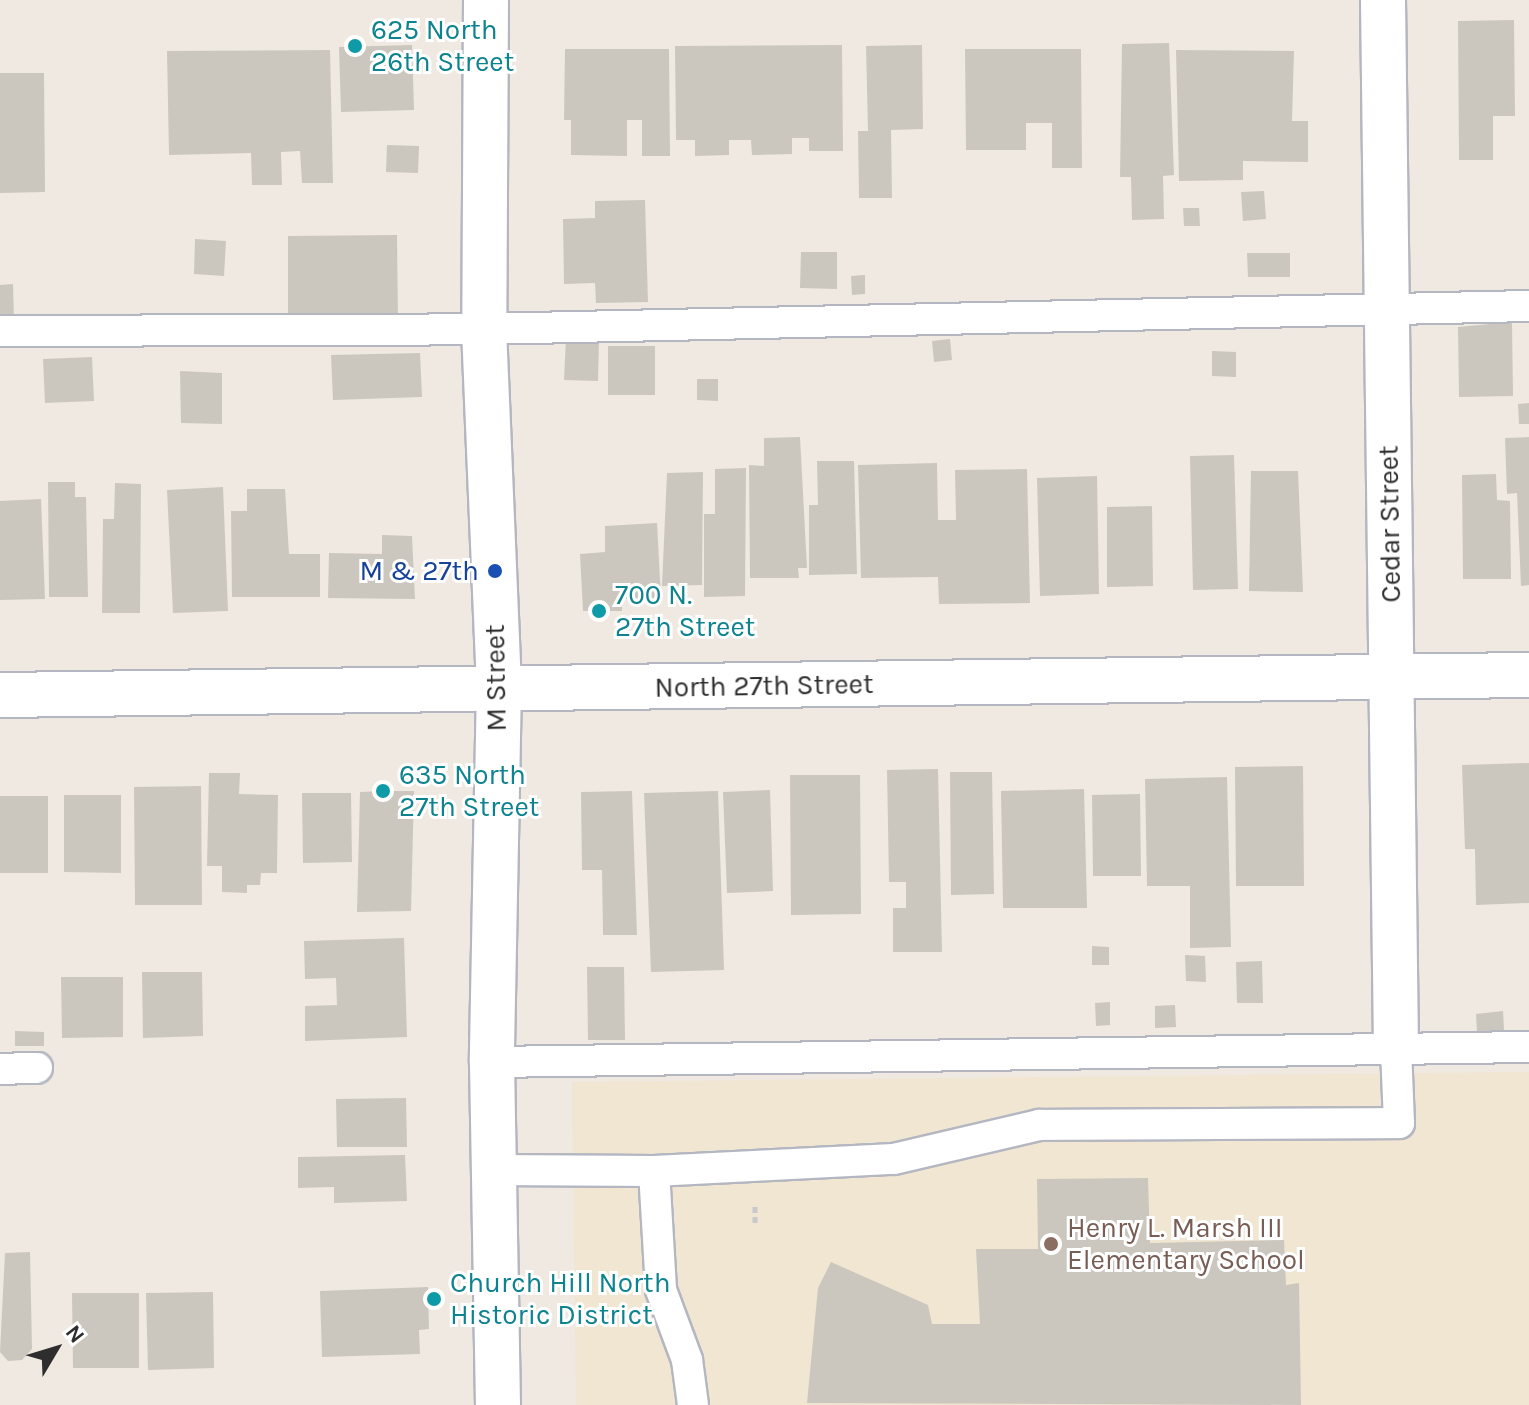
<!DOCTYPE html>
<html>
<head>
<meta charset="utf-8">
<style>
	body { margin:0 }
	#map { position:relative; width:1529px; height:1405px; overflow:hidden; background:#efe9e1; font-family:Karla,sans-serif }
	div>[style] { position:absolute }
	.education>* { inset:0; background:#f0e6d1 }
	.building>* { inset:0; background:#cbc7bf }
	.path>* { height:5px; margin-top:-2.5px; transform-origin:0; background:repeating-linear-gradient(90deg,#c9c9c9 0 6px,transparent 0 10px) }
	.roads { filter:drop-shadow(2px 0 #b4b7c1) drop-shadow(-2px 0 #b4b7c1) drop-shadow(0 2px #b4b7c1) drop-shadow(0 -2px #b4b7c1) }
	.lane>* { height:30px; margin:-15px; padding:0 15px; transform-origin:15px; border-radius:15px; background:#fff }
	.street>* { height:44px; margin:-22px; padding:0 22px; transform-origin:22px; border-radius:22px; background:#fff }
	.dots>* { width:22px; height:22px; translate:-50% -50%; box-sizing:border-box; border:4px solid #fff; border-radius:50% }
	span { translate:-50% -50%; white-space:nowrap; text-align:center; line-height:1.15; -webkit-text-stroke:6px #fff; paint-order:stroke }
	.culture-label { font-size:28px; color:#0d838f }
	.left { translate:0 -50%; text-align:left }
	.street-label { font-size:28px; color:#2e2e2e }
	.transit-label { font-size:28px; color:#164399 }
	.right { translate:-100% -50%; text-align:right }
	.education-label { font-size:28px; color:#785e54 }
	.north { position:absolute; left:16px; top:1309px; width:80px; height:80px; -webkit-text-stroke:6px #fff; paint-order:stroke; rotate:52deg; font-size:22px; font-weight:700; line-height:32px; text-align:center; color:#2e2e2e }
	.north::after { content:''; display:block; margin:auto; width:28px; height:36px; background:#2e2e2e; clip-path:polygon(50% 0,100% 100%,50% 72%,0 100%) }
</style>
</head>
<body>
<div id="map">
	<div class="education">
		<div style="clip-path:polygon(1529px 1072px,1529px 1405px,576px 1405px,572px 1082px)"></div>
	</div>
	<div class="building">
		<div style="clip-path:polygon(1514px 20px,1515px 116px,1493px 116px,1493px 160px,1459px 160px,1458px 21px)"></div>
		<div style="clip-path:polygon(1169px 43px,1174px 175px,1163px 176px,1164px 219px,1132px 220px,1131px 177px,1120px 177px,1122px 44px)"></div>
		<div style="clip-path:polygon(412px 45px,414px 110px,341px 112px,339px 47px)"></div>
		<div style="clip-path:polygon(842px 45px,843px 151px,809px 151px,809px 138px,792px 138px,792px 154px,752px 155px,751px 140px,729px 140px,729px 155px,695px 156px,695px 140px,676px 140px,675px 46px)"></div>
		<div style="clip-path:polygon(922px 45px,923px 129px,891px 130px,892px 198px,859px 198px,858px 131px,868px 131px,866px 46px)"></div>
		<div style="clip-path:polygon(565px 49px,669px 49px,670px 156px,642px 156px,642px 120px,627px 120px,627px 156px,571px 155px,571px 120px,564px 120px)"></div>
		<div style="clip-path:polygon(965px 49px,1081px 49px,1082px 168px,1052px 168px,1052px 123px,1026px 123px,1026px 150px,966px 150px)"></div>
		<div style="clip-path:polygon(330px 50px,333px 183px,302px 183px,300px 151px,281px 152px,282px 185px,252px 185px,251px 153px,169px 155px,167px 51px)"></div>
		<div style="clip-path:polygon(1176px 50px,1294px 51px,1292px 121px,1308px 121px,1308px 162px,1243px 161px,1243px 180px,1179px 181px)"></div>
		<div style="clip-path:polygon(0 73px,44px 73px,45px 192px,0 193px)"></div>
		<div style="clip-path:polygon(387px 145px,419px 146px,418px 173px,386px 172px)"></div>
		<div style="clip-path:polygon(1264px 191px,1266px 219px,1243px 221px,1241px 192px)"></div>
		<div style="clip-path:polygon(645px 200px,648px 302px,596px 303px,595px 283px,564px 284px,563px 219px,595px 218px,595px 201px)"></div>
		<div style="clip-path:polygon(1183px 208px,1199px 208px,1200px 226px,1184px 226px)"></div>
		<div style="clip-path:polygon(397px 235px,398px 321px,288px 323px,288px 236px)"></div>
		<div style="clip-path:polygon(195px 239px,226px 241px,224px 276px,194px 274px)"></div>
		<div style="clip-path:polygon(801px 252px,837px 252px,837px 289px,800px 288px)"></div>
		<div style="clip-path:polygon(1247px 253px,1290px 253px,1290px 277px,1248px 277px)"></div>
		<div style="clip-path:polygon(865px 275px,865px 294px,852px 295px,851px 276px)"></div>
		<div style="clip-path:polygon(13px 284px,14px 322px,0 323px,0 285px)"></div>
		<div style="clip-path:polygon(1512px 322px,1513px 396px,1459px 397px,1458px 327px)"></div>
		<div style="clip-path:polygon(566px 338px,599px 339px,598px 381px,564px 380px)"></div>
		<div style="clip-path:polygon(950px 339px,952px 360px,934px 362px,932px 341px)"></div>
		<div style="clip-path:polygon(608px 346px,655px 346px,655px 395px,608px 395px)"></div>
		<div style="clip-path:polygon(1212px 351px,1236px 352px,1236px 377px,1212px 376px)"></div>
		<div style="clip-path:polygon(420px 353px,422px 397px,333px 400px,331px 355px)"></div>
		<div style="clip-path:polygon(92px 357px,94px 401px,45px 403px,43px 359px)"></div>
		<div style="clip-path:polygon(180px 371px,222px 373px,222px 424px,181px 423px)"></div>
		<div style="clip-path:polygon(697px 379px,718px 379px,718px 401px,697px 400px)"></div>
		<div style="clip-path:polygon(1529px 403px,1529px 424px,1519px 424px,1518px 404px)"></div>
		<div style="clip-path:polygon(800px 437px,807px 568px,798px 568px,799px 578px,750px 578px,749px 465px,764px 466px,764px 438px)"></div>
		<div style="clip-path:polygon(1529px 437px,1529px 585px,1521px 586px,1517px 493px,1507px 494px,1505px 438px)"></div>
		<div style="clip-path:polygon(1234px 455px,1238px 589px,1193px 590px,1190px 456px)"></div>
		<div style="clip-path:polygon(817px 461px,854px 461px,857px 574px,809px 575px,809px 505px,818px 505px)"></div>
		<div style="clip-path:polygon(937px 463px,938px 520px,956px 520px,955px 470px,1027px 469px,1030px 603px,939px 604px,938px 577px,861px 578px,858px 465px)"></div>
		<div style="clip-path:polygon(746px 468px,745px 596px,704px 597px,704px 514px,715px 514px,715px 469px)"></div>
		<div style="clip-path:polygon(1251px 471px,1298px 471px,1303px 592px,1249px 591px)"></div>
		<div style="clip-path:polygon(703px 472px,702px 585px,662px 586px,667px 473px)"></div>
		<div style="clip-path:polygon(1496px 474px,1497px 500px,1510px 501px,1511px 579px,1463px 579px,1462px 475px)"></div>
		<div style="clip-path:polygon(1097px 476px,1099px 594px,1040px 596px,1037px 478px)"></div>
		<div style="clip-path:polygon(48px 482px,75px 482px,75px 497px,86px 497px,88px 597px,49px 597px)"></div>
		<div style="clip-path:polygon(115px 483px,141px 484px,140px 613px,102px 613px,103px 519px,114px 519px)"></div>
		<div style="clip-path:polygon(223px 487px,228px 611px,173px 613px,167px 490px)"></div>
		<div style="clip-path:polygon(247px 489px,285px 489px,289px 554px,320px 554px,320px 597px,232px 597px,231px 511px,247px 511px)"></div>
		<div style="clip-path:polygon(41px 499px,45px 599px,0 600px,0 501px)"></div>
		<div style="clip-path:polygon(1152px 506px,1153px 586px,1107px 587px,1107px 507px)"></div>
		<div style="clip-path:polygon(657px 523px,661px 598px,622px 599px,622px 611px,583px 611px,580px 554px,605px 552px,605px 526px)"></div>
		<div style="clip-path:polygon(382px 535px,412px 536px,415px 599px,328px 598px,329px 553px,382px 554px)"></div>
		<div style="clip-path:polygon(1529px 763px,1529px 903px,1476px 905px,1475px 849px,1465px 849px,1462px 765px)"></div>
		<div style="clip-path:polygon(1303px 766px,1304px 886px,1236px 886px,1235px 767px)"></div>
		<div style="clip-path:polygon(938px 769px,942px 952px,893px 952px,893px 908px,906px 908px,906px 882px,889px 882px,887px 770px)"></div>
		<div style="clip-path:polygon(950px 772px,992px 772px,994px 894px,951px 895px)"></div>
		<div style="clip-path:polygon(209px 773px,240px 773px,239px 794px,278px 795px,277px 873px,261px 873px,260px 885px,247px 885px,247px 893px,222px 892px,222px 866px,207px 866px)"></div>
		<div style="clip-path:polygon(790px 775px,860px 775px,861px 914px,791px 915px)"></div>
		<div style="clip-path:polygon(1227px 777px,1231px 947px,1190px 948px,1190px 886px,1147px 886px,1145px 779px)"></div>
		<div style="clip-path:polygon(201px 786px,202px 905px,135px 905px,134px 787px)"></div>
		<div style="clip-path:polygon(1084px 789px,1087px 908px,1003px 908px,1001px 791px)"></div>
		<div style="clip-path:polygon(770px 790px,773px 891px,727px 893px,723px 792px)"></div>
		<div style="clip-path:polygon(383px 791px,414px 791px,411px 911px,357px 912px,360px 792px)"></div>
		<div style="clip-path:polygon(632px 791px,637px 935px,603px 935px,602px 870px,582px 870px,581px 792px)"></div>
		<div style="clip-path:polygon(718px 791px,724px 970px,651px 972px,644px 793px)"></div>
		<div style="clip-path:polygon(302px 793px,351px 793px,352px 862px,303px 863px)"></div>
		<div style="clip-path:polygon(1140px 794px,1141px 876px,1093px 876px,1092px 795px)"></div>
		<div style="clip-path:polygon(64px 795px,121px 795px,121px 873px,64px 872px)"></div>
		<div style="clip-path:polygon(0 796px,48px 796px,48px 873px,0 873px)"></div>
		<div style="clip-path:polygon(404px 938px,407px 1037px,305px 1041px,305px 1006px,337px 1005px,336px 978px,305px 979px,304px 941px)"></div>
		<div style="clip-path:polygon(1092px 946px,1109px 947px,1109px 965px,1092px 965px)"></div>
		<div style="clip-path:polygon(1185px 955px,1205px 956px,1206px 982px,1186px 981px)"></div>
		<div style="clip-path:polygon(1262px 961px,1263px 1003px,1237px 1003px,1236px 962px)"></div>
		<div style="clip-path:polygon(587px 967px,624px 967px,625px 1040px,588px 1040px)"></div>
		<div style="clip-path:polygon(142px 972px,202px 972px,203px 1036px,143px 1038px)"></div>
		<div style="clip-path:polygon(61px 977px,123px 977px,123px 1037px,62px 1038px)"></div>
		<div style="clip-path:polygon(1110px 1002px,1110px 1025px,1096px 1026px,1095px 1003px)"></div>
		<div style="clip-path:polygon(1175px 1005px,1176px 1027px,1155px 1028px,1155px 1006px)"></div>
		<div style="clip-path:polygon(1503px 1011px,1504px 1030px,1477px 1032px,1476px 1014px)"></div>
		<div style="clip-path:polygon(15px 1031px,44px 1032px,44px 1046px,15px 1046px)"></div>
		<div style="clip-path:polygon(406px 1098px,407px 1147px,337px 1147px,336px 1099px)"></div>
		<div style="clip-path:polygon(405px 1155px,407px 1201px,334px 1203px,334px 1187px,298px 1188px,298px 1157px)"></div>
		<div style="clip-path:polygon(1148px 1178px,1150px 1243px,1284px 1240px,1286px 1285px,1299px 1283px,1301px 1405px,807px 1403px,818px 1288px,831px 1262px,928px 1305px,932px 1324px,980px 1324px,976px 1249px,1038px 1249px,1037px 1179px)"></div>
		<div style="clip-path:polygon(30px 1252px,32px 1349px,22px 1360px,8px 1361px,0 1352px,5px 1253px)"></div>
		<div style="clip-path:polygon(428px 1287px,429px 1329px,419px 1330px,420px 1354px,322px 1357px,320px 1291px)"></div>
		<div style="clip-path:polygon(213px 1292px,214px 1368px,148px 1370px,146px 1293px)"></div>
		<div style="clip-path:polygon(72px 1293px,139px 1293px,139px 1368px,73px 1368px)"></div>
	</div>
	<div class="path">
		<div style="left:755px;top:1206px;width:19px;rotate:90deg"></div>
	</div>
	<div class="roads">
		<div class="lane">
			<div style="left:0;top:331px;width:484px;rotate:-0.2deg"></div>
			<div style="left:484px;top:329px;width:1045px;rotate:-1.26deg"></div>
			<div style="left:492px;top:1062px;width:1037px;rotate:-0.83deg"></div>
			<div style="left:0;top:1069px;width:37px;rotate:-2deg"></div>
			<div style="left:495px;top:1170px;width:159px;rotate:0.4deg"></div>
			<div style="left:654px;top:1171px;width:240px;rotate:-2.9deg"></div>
			<div style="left:894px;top:1159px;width:149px;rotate:-13.2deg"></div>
			<div style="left:1039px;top:1125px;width:360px;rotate:-0.3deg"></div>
			<div style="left:1399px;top:1123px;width:75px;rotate:-92.3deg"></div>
			<div style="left:654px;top:1171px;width:119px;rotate:86.6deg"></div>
			<div style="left:661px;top:1290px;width:75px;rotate:69.6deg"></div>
			<div style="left:687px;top:1360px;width:45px;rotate:82.4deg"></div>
		</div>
		<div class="street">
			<div style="left:486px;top:0;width:329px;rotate:90.3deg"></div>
			<div style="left:484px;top:329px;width:356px;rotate:87.6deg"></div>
			<div style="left:499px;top:685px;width:377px;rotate:91.1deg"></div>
			<div style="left:492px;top:1062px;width:343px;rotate:89deg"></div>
			<div style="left:1383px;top:0;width:1048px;rotate:89.29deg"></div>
			<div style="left:0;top:695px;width:1529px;rotate:-0.75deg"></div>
		</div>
	</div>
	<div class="dots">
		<div style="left:355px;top:46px;background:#0f9aa8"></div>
		<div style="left:495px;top:571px;background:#1a4fb4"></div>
		<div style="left:599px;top:611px;background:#0f9aa8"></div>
		<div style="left:383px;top:791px;background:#0f9aa8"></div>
		<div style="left:1051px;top:1244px;background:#8d6e63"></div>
		<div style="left:434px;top:1299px;background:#0f9aa8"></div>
	</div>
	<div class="culture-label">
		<span class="left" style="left:371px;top:46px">625 North<br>26th Street</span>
		<span class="left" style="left:615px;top:611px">700 N.<br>27th Street</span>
		<span class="left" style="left:399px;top:791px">635 North<br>27th Street</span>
		<span class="left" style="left:450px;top:1299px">Church Hill North<br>Historic District</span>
	</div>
	<div class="street-label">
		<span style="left:1390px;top:524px;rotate:-91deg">Cedar Street</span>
		<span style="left:496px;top:678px;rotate:-91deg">M Street</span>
		<span style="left:764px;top:686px;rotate:-1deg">North 27th Street</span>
	</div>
	<div class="transit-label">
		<span class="right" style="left:479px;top:571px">M &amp; 27th</span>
	</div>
	<div class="education-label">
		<span class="left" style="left:1067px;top:1244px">Henry L. Marsh III<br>Elementary School</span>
	</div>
	<div class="north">N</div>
</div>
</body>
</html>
